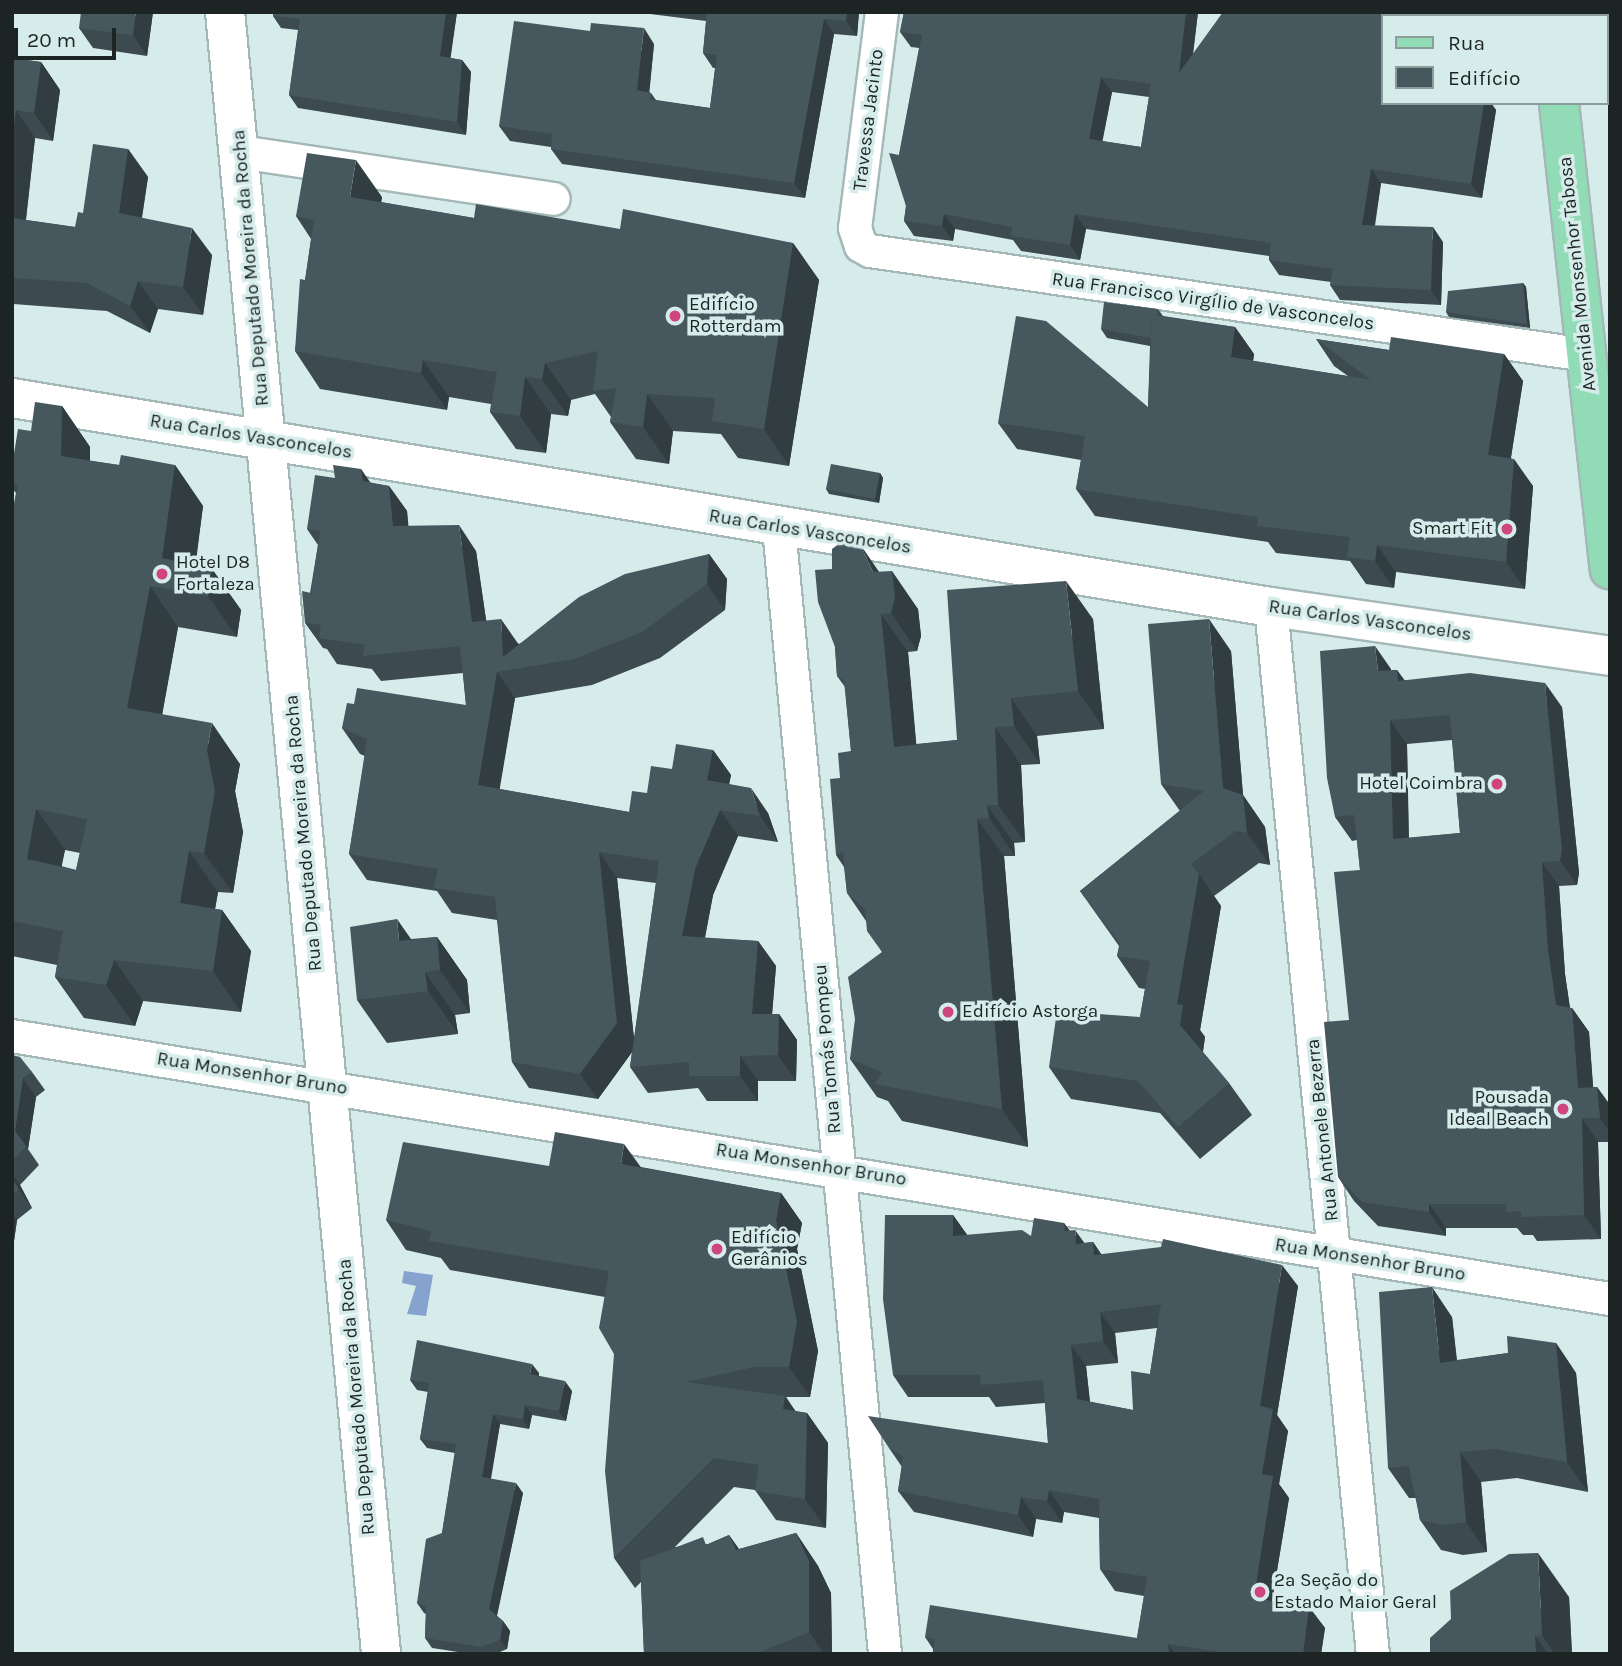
<!DOCTYPE html>
<html>
<head>
<meta charset="utf-8">
<style>
	body { margin:0 }
	#map { position:relative; width:1622px; height:1666px; overflow:hidden; background:#d6ecea; font-family:Karla,sans-serif }
	div>[style] { position:absolute }
	.water>* { inset:0; background:#86a3cf }
	.roads { filter:drop-shadow(2px 0 #a3b8b7) drop-shadow(-2px 0 #a3b8b7) drop-shadow(0 2px #a3b8b7) drop-shadow(0 -2px #a3b8b7) }
	.street>* { height:32px; margin:-16px; padding:0 16px; transform-origin:16px; border-radius:16px; background:#fff }
	.secondary>* { height:38px; margin:-19px; padding:0 19px; transform-origin:19px; border-radius:19px; background:#fff }
	.primary>* { height:38px; margin:-19px; padding:0 19px; transform-origin:19px; border-radius:19px; background:#91dbb6 }
	.wall>* { inset:0; background:#3d4b51 }
	.shaded-wall>* { inset:0; background:#323d42 }
	.building>* { inset:0; background:#47575e }
	.dots>* { width:19px; height:19px; translate:-50% -50%; box-sizing:border-box; border:4px solid #d6ecea; border-radius:50% }
	span { translate:-50% -50%; white-space:nowrap; text-align:center; line-height:1.15; -webkit-text-stroke:7px #d6ecea; paint-order:stroke }
	.street-label { font-size:19px; color:#1c2424 }
	.poi-label { font-size:19px; color:#1c2424 }
	.left { translate:0 -50%; text-align:left }
	.right { translate:-100% -50%; text-align:right }
	.frame { position:absolute; inset:0; border:14px solid #1c2424; pointer-events:none }
	.legend { position:absolute; left:1381px; top:14px; width:228px; height:91px; box-sizing:border-box; background:#d6ecea; border:2px solid #8c9c9b; margin:0; padding:9px 12px; list-style:none; font-size:21px; color:#1c2424 }
	.legend li { display:flex; align-items:center; gap:14px; height:35px }
	.legend b { width:35px; border:2px solid #8c9c9b }
	.scale { position:absolute; left:14px; top:28px; width:102px; height:32px; box-sizing:border-box; border:4px solid #1c2424; border-top:0; padding-left:9px; font-size:21px; line-height:24px; white-space:nowrap; color:#1c2424; -webkit-text-stroke:5px #d6ecea; paint-order:stroke }
</style>
</head>
<body>
<div id="map">
	<div class="water">
		<div style="clip-path:polygon(404px 1271px,433px 1275px,426px 1316px,407px 1314px,416px 1286px,402px 1283px)"></div>
	</div>
	<div class="roads">
		<div class="street">
			<div style="left:882px;top:12px;width:218px;rotate:97.1deg"></div>
			<div style="left:855px;top:228px;width:19px;rotate:72deg"></div>
			<div style="left:861px;top:246px;width:10px;rotate:29deg"></div>
			<div style="left:870px;top:251px;width:724px;rotate:8.26deg"></div>
			<div style="left:240px;top:152px;width:317px;rotate:8.5deg"></div>
			<div style="left:779px;top:528px;width:1131px;rotate:84.62deg"></div>
			<div style="left:1271px;top:607px;width:1052px;rotate:84.44deg"></div>
			<div style="left:12px;top:1036px;width:1619px;rotate:9.35deg"></div>
		</div>
		<div class="secondary">
			<div style="left:225px;top:12px;width:1649px;rotate:84.57deg"></div>
			<div style="left:12px;top:398px;width:1276px;rotate:9.43deg"></div>
			<div style="left:1271px;top:607px;width:343px;rotate:8.2deg"></div>
		</div>
		<div class="primary">
			<div style="left:1550px;top:12px;width:4px;rotate:90deg"></div>
			<div style="left:1559px;top:103px;width:469px;rotate:83.8deg"></div>
		</div>
	</div>
	<div class="wall">
		<div style="clip-path:polygon(153px 12px,147px 56px,93px 48px,79px 28px)"></div>
		<div style="clip-path:polygon(457px 12px,450px 58px,462px 60px,471px 72px,466px 135px,298px 108px,289px 95px,298px 30px,281px 28px,273px 16px)"></div>
		<div style="clip-path:polygon(634px 12px,859px 12px,857px 36px,834px 34px,805px 198px,562px 164px,551px 149px,551px 147px,510px 141px,499px 126px,654px 44px,649px 92px,651px 93px,656px 100px,710px 108px,715px 68px,713px 68px,703px 53px,706px 21px)"></div>
		<div style="clip-path:polygon(evenodd,904px 12px,1198px 12px,1193px 53px,1382px 103px,1491px 103px,1496px 110px,1482px 198px,1381px 183px,1375px 226px,1443px 242px,1441px 305px,1340px 300px,1330px 285px,1331px 282px,1279px 275px,1269px 260px,1269px 256px,1086px 229px,1080px 260px,1021px 251px,1013px 240px,955px 229px,953px 241px,914px 236px,904px 221px,906px 206px,899px 155px,919px 48px,911px 47px,900px 32px,904px 12px,1112px 92px,1149px 97px,1141px 147px,1102px 141px,1112px 92px)"></div>
		<div style="clip-path:polygon(12px 58px,41px 62px,60px 90px,53px 141px,35px 138px,26px 220px,75px 227px,83px 213px,128px 149px,148px 177px,142px 218px,212px 255px,203px 315px,158px 309px,150px 333px,107px 311px,13px 304px,12px 310px)"></div>
		<div style="clip-path:polygon(382px 197px,381px 202px,474px 218px,793px 243px,819px 280px,789px 466px,738px 458px,721px 434px,673px 431px,669px 464px,636px 459px,610px 422px,611px 417px,595px 394px,571px 400px,568px 416px,551px 414px,546px 453px,516px 449px,490px 412px,491px 404px,449px 397px,447px 410px,320px 389px,295px 351px,311px 239px,296px 216px)"></div>
		<div style="clip-path:polygon(1523px 283px,1526px 287px,1530px 328px,1449px 317px,1446px 312px)"></div>
		<div style="clip-path:polygon(1158px 309px,1163px 316px,1235px 327px,1254px 354px,1253px 361px,1348px 376px,1334px 366px,1316px 339px,1389px 350px,1504px 354px,1523px 381px,1511px 458px,1533px 486px,1525px 589px,1396px 572px,1394px 588px,1366px 584px,1350px 561px,1276px 553px,1268px 542px,1095px 516px,1076px 489px,1081px 460px,1017px 449px,998px 423px,1148px 407px,1150px 346px,1107px 338px,1101px 329px)"></div>
		<div style="clip-path:polygon(evenodd,62px 406px,90px 447px,90px 461px,119px 465px,175px 465px,203px 506px,195px 565px,212px 569px,241px 610px,237px 637px,178px 627px,162px 714px,240px 764px,235px 791px,243px 832px,233px 893px,218px 892px,215px 909px,222px 910px,251px 951px,241px 1012px,143px 1001px,135px 1026px,84px 1018px,55px 977px,57px 965px,12px 956px,12px 515px,16px 493px,12px 488px,12px 466px,31px 431px,62px 406px,65px 850px,80px 853px,76px 870px,61px 866px,65px 850px)"></div>
		<div style="clip-path:polygon(evenodd,361px 469px,370px 483px,389px 486px,407px 511px,408px 526px,476px 551px,486px 620px,519px 644px,709px 554px,727px 579px,725px 610px,660px 658px,592px 685px,515px 698px,499px 789px,629px 812px,672px 769px,713px 750px,731px 775px,729px 784px,768px 813px,778px 842px,738px 836px,713px 895px,705px 938px,758px 941px,776px 966px,772px 1014px,779px 1014px,797px 1040px,796px 1081px,758px 1081px,758px 1101px,707px 1101px,698px 1088px,648px 1093px,630px 1067px,632px 1052px,598px 1099px,529px 1088px,512px 1062px,497px 920px,452px 913px,437px 891px,367px 880px,349px 854px,365px 756px,360px 754px,342px 728px,354px 704px,466px 705px,463px 673px,381px 681px,372px 669px,337px 664px,327px 649px,323px 648px,305px 623px,318px 545px,307px 529px,335px 478px,361px 469px,617px 878px,656px 883px,634px 1039px,617px 878px)"></div>
		<div style="clip-path:polygon(880px 473px,883px 478px,879px 503px,829px 494px,826px 489px)"></div>
		<div style="clip-path:polygon(879px 572px,918px 609px,921px 636px,917px 651px,908px 652px,916px 744px,957px 740px,1093px 619px,1104px 729px,1037px 736px,1040px 764px,1021px 765px,1025px 842px,1014px 843px,1015px 856px,1004px 856px,1028px 1147px,902px 1121px,888px 1101px,877px 1097px,850px 1059px,882px 952px,866px 921px,847px 893px,844px 867px,836px 855px,840px 778px,851px 751px,845px 687px,837px 676px,835px 647px)"></div>
		<div style="clip-path:polygon(1231px 651px,1243px 795px,1265px 827px,1270px 865px,1259px 863px,1214px 896px,1221px 906px,1200px 1030px,1205px 1037px,1203px 1052px,1229px 1083px,1252px 1115px,1200px 1159px,1160px 1113px,1071px 1099px,1049px 1067px,1140px 1017px,1145px 989px,1139px 988px,1117px 956px,1119px 946px,1080px 891px,1180px 811px,1161px 784px)"></div>
		<div style="clip-path:polygon(evenodd,1392px 670px,1397px 670px,1404px 680px,1562px 707px,1579px 873px,1577px 885px,1559px 886px,1565px 974px,1570px 1008px,1572px 1008px,1589px 1032px,1593px 1087px,1597px 1087px,1610px 1105px,1610px 1142px,1598px 1142px,1601px 1239px,1537px 1241px,1533px 1235px,1523px 1235px,1517px 1228px,1446px 1228px,1446px 1236px,1378px 1226px,1354px 1201px,1338px 1177px,1360px 870px,1357px 840px,1352px 841px,1335px 817px,1392px 670px,1452px 740px,1460px 833px,1409px 838px,1407px 744px,1452px 740px)"></div>
		<div style="clip-path:polygon(437px 937px,467px 980px,470px 1013px,455px 1015px,458px 1034px,387px 1043px,357px 1000px,411px 939px)"></div>
		<div style="clip-path:polygon(12px 1055px,32px 1072px,45px 1090px,36px 1097px,28px 1149px,39px 1165px,20px 1185px,32px 1208px,17px 1220px,13px 1248px)"></div>
		<div style="clip-path:polygon(549px 1166px,641px 1167px,781px 1193px,802px 1223px,797px 1249px,818px 1351px,810px 1397px,786px 1397px,795px 1411px,807px 1413px,828px 1443px,826px 1528px,776px 1520px,755px 1490px,734px 1487px,675px 1547px,708px 1544px,729px 1535px,739px 1549px,796px 1533px,818px 1566px,831px 1593px,832px 1654px,644px 1654px,641px 1582px,635px 1588px,614px 1558px,614px 1354px,605px 1297px,450px 1270px,441px 1258px,406px 1250px,386px 1220px)"></div>
		<div style="clip-path:polygon(evenodd,953px 1215px,967px 1235px,1031px 1236px,1064px 1223px,1070px 1231px,1084px 1243px,1093px 1242px,1101px 1254px,1298px 1286px,1277px 1415px,1288px 1431px,1279px 1484px,1289px 1498px,1272px 1601px,1309px 1607px,1325px 1628px,1321px 1654px,933px 1654px,933px 1649px,925px 1637px,1137px 1638px,1144px 1596px,1115px 1591px,1100px 1569px,1099px 1518px,1064px 1512px,1062px 1523px,1036px 1519px,1033px 1537px,914px 1512px,898px 1491px,902px 1467px,889px 1448px,1048px 1443px,1045px 1403px,996px 1407px,989px 1397px,908px 1397px,893px 1375px,953px 1215px,1157px 1328px,1150px 1374px,1133px 1410px,1090px 1402px,1086px 1366px,1118px 1363px,1115px 1333px,1157px 1328px)"></div>
		<div style="clip-path:polygon(1452px 1317px,1457px 1360px,1508px 1353px,1556px 1343px,1576px 1373px,1588px 1492px,1517px 1478px,1481px 1482px,1487px 1552px,1463px 1555px,1441px 1550px,1420px 1520px,1416px 1498px,1409px 1498px,1388px 1468px)"></div>
		<div style="clip-path:polygon(539px 1373px,539px 1376px,572px 1391px,566px 1421px,532px 1415px,529px 1429px,500px 1424px,491px 1479px,523px 1493px,497px 1616px,503px 1621px,510px 1631px,507px 1649px,495px 1654px,471px 1654px,432px 1648px,425px 1638px,426px 1614px,424px 1613px,417px 1603px,442px 1533px,455px 1453px,427px 1448px,420px 1439px,428px 1392px,417px 1390px,410px 1380px)"></div>
		<div style="clip-path:polygon(1569px 1597px,1572px 1654px,1430px 1654px)"></div>
	</div>
	<div class="shaded-wall">
		<div style="clip-path:polygon(136px 12px,153px 12px,147px 56px,133px 35px)"></div>
		<div style="clip-path:polygon(446px 12px,457px 12px,449px 69px,440px 56px)"></div>
		<div style="clip-path:polygon(847px 12px,859px 12px,857px 36px,846px 21px)"></div>
		<div style="clip-path:polygon(1186px 12px,1198px 12px,1189px 88px,1179px 73px)"></div>
		<div style="clip-path:polygon(824px 19px,834px 34px,805px 198px,794px 183px)"></div>
		<div style="clip-path:polygon(644px 28px,654px 44px,648px 106px,637px 90px)"></div>
		<div style="clip-path:polygon(462px 60px,471px 72px,466px 135px,457px 122px)"></div>
		<div style="clip-path:polygon(41px 62px,60px 90px,53px 141px,34px 113px)"></div>
		<div style="clip-path:polygon(1101px 77px,1112px 92px,1100px 154px,1089px 139px)"></div>
		<div style="clip-path:polygon(1484px 103px,1491px 103px,1496px 110px,1482px 198px,1471px 184px)"></div>
		<div style="clip-path:polygon(16px 110px,35px 138px,23px 244px,12px 229px,12px 141px)"></div>
		<div style="clip-path:polygon(128px 149px,148px 177px,138px 241px,119px 213px)"></div>
		<div style="clip-path:polygon(356px 160px,382px 197px,376px 234px,350px 197px)"></div>
		<div style="clip-path:polygon(1371px 169px,1381px 183px,1372px 240px,1362px 225px)"></div>
		<div style="clip-path:polygon(944px 214px,955px 229px,953px 241px,942px 226px)"></div>
		<div style="clip-path:polygon(1075px 214px,1086px 229px,1080px 260px,1070px 245px)"></div>
		<div style="clip-path:polygon(1433px 227px,1443px 242px,1441px 305px,1431px 290px)"></div>
		<div style="clip-path:polygon(192px 228px,212px 255px,203px 315px,183px 287px)"></div>
		<div style="clip-path:polygon(793px 243px,819px 280px,789px 466px,764px 429px)"></div>
		<div style="clip-path:polygon(138px 281px,158px 309px,150px 333px,130px 306px)"></div>
		<div style="clip-path:polygon(1523px 283px,1526px 287px,1530px 328px,1527px 324px)"></div>
		<div style="clip-path:polygon(1235px 327px,1254px 354px,1250px 384px,1231px 357px)"></div>
		<div style="clip-path:polygon(1504px 354px,1523px 381px,1507px 481px,1488px 455px)"></div>
		<div style="clip-path:polygon(423px 360px,449px 397px,447px 410px,421px 373px)"></div>
		<div style="clip-path:polygon(545px 363px,571px 400px,568px 416px,542px 379px)"></div>
		<div style="clip-path:polygon(525px 377px,551px 414px,546px 453px,520px 416px)"></div>
		<div style="clip-path:polygon(647px 394px,673px 431px,669px 464px,643px 427px)"></div>
		<div style="clip-path:polygon(62px 406px,90px 447px,90px 497px,61px 456px)"></div>
		<div style="clip-path:polygon(1514px 459px,1533px 486px,1525px 589px,1506px 562px)"></div>
		<div style="clip-path:polygon(175px 465px,203px 506px,192px 593px,162px 558px)"></div>
		<div style="clip-path:polygon(361px 469px,379px 495px,363px 481px)"></div>
		<div style="clip-path:polygon(880px 473px,883px 478px,879px 503px,875px 499px)"></div>
		<div style="clip-path:polygon(389px 486px,407px 511px,411px 552px,393px 526px)"></div>
		<div style="clip-path:polygon(459px 525px,476px 551px,490px 647px,472px 622px)"></div>
		<div style="clip-path:polygon(860px 544px,886px 582px,892px 571px,918px 609px,921px 636px,917px 651px,891px 613px,873px 572px)"></div>
		<div style="clip-path:polygon(1377px 545px,1396px 572px,1394px 588px,1375px 561px)"></div>
		<div style="clip-path:polygon(709px 554px,727px 579px,725px 610px,707px 584px)"></div>
		<div style="clip-path:polygon(212px 569px,241px 610px,237px 637px,208px 596px)"></div>
		<div style="clip-path:polygon(1066px 581px,1093px 619px,1104px 729px,1078px 691px)"></div>
		<div style="clip-path:polygon(150px 586px,178px 627px,156px 749px,127px 708px)"></div>
		<div style="clip-path:polygon(881px 614px,908px 652px,920px 785px,894px 747px)"></div>
		<div style="clip-path:polygon(501px 619px,519px 645px,503px 657px)"></div>
		<div style="clip-path:polygon(1209px 619px,1231px 651px,1243px 795px,1265px 827px,1270px 865px,1247px 833px,1223px 788px)"></div>
		<div style="clip-path:polygon(1375px 646px,1391px 669px,1394px 695px,1378px 671px)"></div>
		<div style="clip-path:polygon(1397px 670px,1414px 693px,1398px 681px)"></div>
		<div style="clip-path:polygon(497px 672px,515px 698px,496px 811px,478px 785px)"></div>
		<div style="clip-path:polygon(1545px 683px,1562px 707px,1579px 873px,1577px 885px,1560px 861px)"></div>
		<div style="clip-path:polygon(1011px 698px,1037px 736px,1040px 764px,1014px 726px)"></div>
		<div style="clip-path:polygon(1390px 720px,1407px 744px,1409px 863px,1393px 839px)"></div>
		<div style="clip-path:polygon(212px 723px,240px 764px,235px 791px,243px 832px,233px 893px,204px 853px,207px 750px)"></div>
		<div style="clip-path:polygon(995px 727px,1021px 765px,1025px 842px,998px 805px)"></div>
		<div style="clip-path:polygon(713px 750px,731px 775px,725px 805px,707px 780px)"></div>
		<div style="clip-path:polygon(751px 788px,768px 813px,778px 842px,760px 816px)"></div>
		<div style="clip-path:polygon(987px 805px,1014px 843px,1015px 856px,989px 818px)"></div>
		<div style="clip-path:polygon(36px 809px,65px 850px,55px 900px,27px 859px)"></div>
		<div style="clip-path:polygon(720px 810px,738px 836px,713px 895px,700px 962px,682px 936px,695px 869px)"></div>
		<div style="clip-path:polygon(977px 819px,1004px 856px,1028px 1147px,1002px 1109px)"></div>
		<div style="clip-path:polygon(189px 851px,218px 892px,209px 944px,180px 903px)"></div>
		<div style="clip-path:polygon(599px 852px,617px 878px,635px 1048px,598px 1099px,580px 1074px)"></div>
		<div style="clip-path:polygon(1542px 862px,1559px 886px,1565px 974px,1573px 1029px,1556px 1005px,1548px 950px)"></div>
		<div style="clip-path:polygon(1199px 874px,1221px 906px,1200px 1030px,1205px 1037px,1202px 1057px,1180px 1025px,1177px 1004px)"></div>
		<div style="clip-path:polygon(222px 910px,251px 951px,241px 1012px,213px 971px)"></div>
		<div style="clip-path:polygon(397px 919px,427px 962px,425px 972px,455px 1015px,458px 1034px,428px 991px,399px 941px)"></div>
		<div style="clip-path:polygon(437px 937px,467px 980px,470px 1013px,440px 970px)"></div>
		<div style="clip-path:polygon(758px 941px,776px 966px,770px 1040px,752px 1014px)"></div>
		<div style="clip-path:polygon(114px 960px,143px 1001px,135px 1026px,106px 985px)"></div>
		<div style="clip-path:polygon(1572px 1008px,1589px 1032px,1595px 1112px,1578px 1088px)"></div>
		<div style="clip-path:polygon(779px 1014px,797px 1040px,796px 1081px,778px 1055px)"></div>
		<div style="clip-path:polygon(740px 1056px,758px 1081px,758px 1101px,740px 1076px)"></div>
		<div style="clip-path:polygon(23px 1078px,36px 1097px,28px 1149px,15px 1131px)"></div>
		<div style="clip-path:polygon(1597px 1087px,1610px 1105px,1610px 1133px,1600px 1118px)"></div>
		<div style="clip-path:polygon(1582px 1118px,1598px 1142px,1601px 1239px,1584px 1215px)"></div>
		<div style="clip-path:polygon(624px 1144px,645px 1173px,621px 1164px)"></div>
		<div style="clip-path:polygon(12px 1174px,20px 1185px,32px 1208px,19px 1190px,12px 1177px)"></div>
		<div style="clip-path:polygon(781px 1193px,802px 1223px,797px 1249px,818px 1351px,810px 1397px,789px 1367px,776px 1220px)"></div>
		<div style="clip-path:polygon(1429px 1204px,1446px 1228px,1446px 1236px,1429px 1212px)"></div>
		<div style="clip-path:polygon(12px 1214px,17px 1220px,13px 1248px,12px 1247px)"></div>
		<div style="clip-path:polygon(953px 1215px,968px 1236px,953px 1236px)"></div>
		<div style="clip-path:polygon(1064px 1223px,1076px 1240px,1075px 1230px,1091px 1252px,1092px 1265px,1065px 1231px)"></div>
		<div style="clip-path:polygon(1093px 1242px,1108px 1264px,1094px 1255px)"></div>
		<div style="clip-path:polygon(1282px 1265px,1298px 1286px,1277px 1415px,1288px 1431px,1279px 1484px,1289px 1498px,1269px 1619px,1254px 1598px,1262px 1474px,1260px 1406px)"></div>
		<div style="clip-path:polygon(1432px 1287px,1452px 1317px,1460px 1392px,1440px 1363px)"></div>
		<div style="clip-path:polygon(1100px 1312px,1115px 1333px,1118px 1363px,1103px 1341px)"></div>
		<div style="clip-path:polygon(1556px 1343px,1576px 1373px,1588px 1492px,1567px 1462px)"></div>
		<div style="clip-path:polygon(1071px 1345px,1086px 1366px,1092px 1421px,1077px 1399px)"></div>
		<div style="clip-path:polygon(532px 1364px,539px 1373px,537px 1384px,530px 1374px)"></div>
		<div style="clip-path:polygon(565px 1381px,572px 1391px,566px 1421px,559px 1411px)"></div>
		<div style="clip-path:polygon(785px 1396px,806px 1426px,783px 1409px)"></div>
		<div style="clip-path:polygon(525px 1405px,532px 1415px,529px 1429px,523px 1419px)"></div>
		<div style="clip-path:polygon(807px 1413px,828px 1443px,826px 1528px,805px 1499px)"></div>
		<div style="clip-path:polygon(493px 1414px,500px 1424px,489px 1487px,482px 1477px)"></div>
		<div style="clip-path:polygon(1460px 1452px,1481px 1482px,1487px 1552px,1466px 1522px)"></div>
		<div style="clip-path:polygon(516px 1483px,523px 1493px,496px 1619px,489px 1609px)"></div>
		<div style="clip-path:polygon(1049px 1490px,1064px 1512px,1062px 1523px,1047px 1501px)"></div>
		<div style="clip-path:polygon(1021px 1497px,1036px 1519px,1033px 1537px,1018px 1515px)"></div>
		<div style="clip-path:polygon(796px 1533px,818px 1566px,831px 1593px,832px 1654px,824px 1654px,809px 1632px)"></div>
		<div style="clip-path:polygon(729px 1535px,752px 1568px,736px 1550px)"></div>
		<div style="clip-path:polygon(1538px 1553px,1569px 1597px,1572px 1654px,1555px 1654px,1542px 1635px)"></div>
		<div style="clip-path:polygon(1309px 1607px,1325px 1628px,1321px 1654px,1303px 1654px)"></div>
		<div style="clip-path:polygon(503px 1621px,510px 1631px,507px 1649px,500px 1640px)"></div>
		<div style="clip-path:polygon(1535px 1636px,1548px 1654px,1536px 1654px)"></div>
		<div style="clip-path:polygon(1168px 1644px,1175px 1654px,1169px 1654px)"></div>
	</div>
	<div class="building">
		<div style="clip-path:polygon(81px 12px,136px 12px,133px 35px,79px 28px)"></div>
		<div style="clip-path:polygon(273px 12px,446px 12px,440px 56px,462px 60px,457px 122px,289px 95px,300px 19px,273px 16px)"></div>
		<div style="clip-path:polygon(707px 12px,847px 12px,846px 21px,824px 19px,794px 183px,551px 149px,552px 134px,499px 126px,514px 21px,590px 31px,591px 23px,644px 28px,637px 90px,651px 93px,650px 100px,710px 108px,717px 55px,703px 53px)"></div>
		<div style="clip-path:polygon(evenodd,904px 12px,1186px 12px,1179px 73px,1223px 12px,1466px 12px,1466px 16px,1382px 16px,1382px 103px,1484px 103px,1471px 184px,1371px 169px,1362px 225px,1433px 227px,1431px 290px,1330px 285px,1333px 269px,1269px 260px,1271px 243px,1075px 214px,1070px 245px,1011px 236px,1012px 227px,944px 214px,942px 226px,904px 221px,906px 206px,889px 153px,899px 155px,922px 35px,900px 32px,904px 12px,1101px 77px,1151px 84px,1141px 147px,1089px 139px,1101px 77px)"></div>
		<div style="clip-path:polygon(1590px 12px,1610px 12px,1610px 112px,1606px 76px,1606px 16px,1590px 16px)"></div>
		<div style="clip-path:polygon(12px 58px,41px 62px,34px 113px,16px 110px,12px 141px)"></div>
		<div style="clip-path:polygon(93px 144px,128px 149px,119px 213px,192px 228px,183px 287px,138px 281px,130px 306px,87px 283px,12px 278px,12px 218px,75px 227px,78px 212px,83px 213px)"></div>
		<div style="clip-path:polygon(307px 153px,356px 160px,350px 197px,474px 218px,476px 204px,620px 229px,623px 209px,793px 243px,764px 429px,712px 421px,715px 398px,647px 394px,643px 427px,610px 422px,616px 388px,593px 391px,598px 351px,545px 363px,542px 379px,525px 377px,520px 416px,490px 412px,497px 372px,423px 360px,421px 373px,295px 351px,300px 279px,305px 280px,314px 220px,296px 216px)"></div>
		<div style="clip-path:polygon(1523px 283px,1527px 324px,1446px 312px,1448px 291px)"></div>
		<div style="clip-path:polygon(1104px 302px,1158px 309px,1157px 316px,1152px 315px,1151px 338px,1101px 329px)"></div>
		<div style="clip-path:polygon(1152px 315px,1235px 327px,1231px 357px,1371px 380px,1316px 339px,1389px 350px,1391px 337px,1504px 354px,1488px 455px,1514px 459px,1506px 562px,1377px 545px,1375px 561px,1347px 557px,1350px 537px,1257px 526px,1258px 517px,1076px 489px,1085px 436px,998px 423px,1016px 316px,1046px 321px,1148px 407px)"></div>
		<div style="clip-path:polygon(evenodd,35px 402px,62px 406px,61px 456px,119px 465px,121px 455px,175px 465px,162px 558px,212px 569px,208px 596px,150px 586px,127px 708px,212px 723px,207px 750px,215px 791px,204px 853px,189px 851px,180px 903px,222px 910px,213px 971px,114px 960px,106px 985px,55px 977px,63px 931px,12px 921px,12px 515px,18px 485px,12px 484px,12px 466px,18px 429px,31px 431px,35px 402px,36px 809px,87px 819px,76px 870px,27px 859px,36px 809px)"></div>
		<div style="clip-path:polygon(831px 464px,880px 473px,875px 499px,826px 489px)"></div>
		<div style="clip-path:polygon(333px 465px,361px 469px,363px 481px,389px 486px,393px 526px,459px 525px,472px 622px,501px 619px,503px 657px,579px 597px,625px 574px,709px 554px,707px 584px,642px 632px,574px 659px,497px 672px,478px 785px,629px 812px,632px 791px,647px 793px,651px 766px,672px 769px,676px 744px,713px 750px,707px 780px,751px 788px,760px 816px,720px 810px,695px 869px,682px 936px,758px 941px,752px 1014px,779px 1014px,778px 1055px,740px 1056px,740px 1076px,689px 1076px,689px 1062px,630px 1067px,659px 861px,599px 852px,617px 1023px,580px 1074px,512px 1062px,495px 897px,434px 888px,438px 869px,349px 854px,367px 739px,342px 728px,347px 703px,354px 704px,357px 688px,466px 705px,460px 646px,363px 656px,365px 645px,319px 638px,321px 625px,305px 623px,302px 591px,311px 593px,320px 531px,307px 529px,315px 475px,335px 478px)"></div>
		<div style="clip-path:polygon(848px 537px,860px 544px,873px 572px,892px 571px,895px 598px,891px 613px,881px 614px,894px 747px,957px 740px,947px 590px,1066px 581px,1078px 691px,1011px 698px,1014px 726px,995px 727px,998px 805px,987px 805px,989px 818px,977px 819px,1002px 1109px,875px 1084px,882px 1072px,850px 1059px,855px 1019px,848px 977px,882px 952px,867px 931px,865px 909px,847px 893px,843px 852px,836px 855px,830px 779px,840px 778px,838px 753px,851px 751px,844px 681px,837px 676px,835px 647px,818px 602px,815px 570px,832px 569px,832px 549px)"></div>
		<div style="clip-path:polygon(1209px 619px,1223px 788px,1243px 795px,1247px 833px,1236px 831px,1191px 864px,1199px 874px,1177px 1004px,1183px 1005px,1180px 1025px,1229px 1083px,1178px 1127px,1138px 1081px,1049px 1067px,1057px 1011px,1140px 1017px,1150px 961px,1117px 956px,1120px 944px,1080px 891px,1204px 791px,1161px 784px,1148px 624px)"></div>
		<div style="clip-path:polygon(evenodd,1375px 646px,1378px 671px,1397px 670px,1398px 681px,1470px 673px,1545px 683px,1562px 849px,1560px 861px,1542px 862px,1548px 950px,1556px 1005px,1572px 1008px,1578px 1088px,1597px 1087px,1600px 1118px,1582px 1118px,1584px 1215px,1521px 1217px,1521px 1211px,1506px 1212px,1506px 1204px,1429px 1204px,1429px 1212px,1362px 1202px,1338px 1177px,1324px 1022px,1349px 1020px,1334px 872px,1360px 870px,1354px 815px,1335px 817px,1327px 778px,1320px 651px,1375px 646px,1450px 715px,1460px 833px,1393px 839px,1390px 720px,1450px 715px)"></div>
		<div style="clip-path:polygon(397px 919px,399px 941px,437px 937px,440px 970px,425px 972px,428px 991px,357px 1000px,350px 927px)"></div>
		<div style="clip-path:polygon(12px 1055px,20px 1057px,32px 1072px,23px 1078px,15px 1131px,26px 1146px,12px 1161px)"></div>
		<div style="clip-path:polygon(555px 1132px,624px 1144px,621px 1164px,781px 1193px,776px 1220px,797px 1322px,789px 1367px,754px 1367px,686px 1382px,785px 1396px,783px 1409px,807px 1413px,805px 1499px,755px 1491px,759px 1465px,714px 1458px,614px 1558px,605px 1471px,614px 1354px,599px 1328px,609px 1271px,429px 1241px,431px 1231px,386px 1220px,403px 1142px,549px 1166px)"></div>
		<div style="clip-path:polygon(12px 1177px,19px 1190px,12px 1195px)"></div>
		<div style="clip-path:polygon(evenodd,885px 1215px,953px 1215px,953px 1236px,1022px 1230px,1031px 1236px,1034px 1218px,1064px 1223px,1065px 1231px,1075px 1230px,1076px 1244px,1093px 1242px,1094px 1255px,1161px 1247px,1163px 1239px,1282px 1265px,1260px 1406px,1273px 1409px,1262px 1474px,1273px 1476px,1254px 1598px,1309px 1607px,1303px 1654px,1234px 1654px,1168px 1644px,1169px 1654px,933px 1654px,935px 1639px,925px 1637px,930px 1605px,1137px 1638px,1147px 1577px,1100px 1569px,1099px 1499px,1049px 1490px,1047px 1501px,1021px 1497px,1018px 1515px,898px 1491px,903px 1456px,889px 1448px,868px 1416px,1048px 1443px,1043px 1380px,981px 1385px,980px 1375px,893px 1375px,883px 1299px,885px 1215px,1161px 1304px,1150px 1374px,1131px 1371px,1133px 1410px,1077px 1399px,1071px 1345px,1103px 1341px,1100px 1312px,1161px 1304px)"></div>
		<div style="clip-path:polygon(1432px 1287px,1440px 1363px,1508px 1353px,1507px 1336px,1556px 1343px,1567px 1462px,1496px 1449px,1460px 1452px,1466px 1522px,1442px 1525px,1420px 1520px,1409px 1466px,1388px 1468px,1379px 1292px)"></div>
		<div style="clip-path:polygon(417px 1340px,532px 1364px,530px 1374px,565px 1381px,559px 1411px,525px 1405px,523px 1419px,493px 1414px,482px 1477px,516px 1483px,489px 1609px,503px 1621px,500px 1640px,481px 1647px,425px 1638px,426px 1607px,417px 1603px,426px 1539px,442px 1533px,456px 1444px,420px 1439px,429px 1383px,410px 1380px)"></div>
		<div style="clip-path:polygon(796px 1533px,809px 1561px,809px 1632px,755px 1654px,644px 1654px,640px 1561px,703px 1537px,706px 1545px,729px 1535px,736px 1550px)"></div>
		<div style="clip-path:polygon(1538px 1553px,1542px 1635px,1535px 1636px,1536px 1654px,1430px 1654px,1430px 1638px,1451px 1619px,1450px 1591px,1509px 1554px)"></div>
	</div>
	<div class="dots">
		<div style="left:675px;top:316px;background:#cf457d"></div>
		<div style="left:1507px;top:529px;background:#cf457d"></div>
		<div style="left:162px;top:574px;background:#cf457d"></div>
		<div style="left:1497px;top:784px;background:#cf457d"></div>
		<div style="left:948px;top:1012px;background:#cf457d"></div>
		<div style="left:1563px;top:1109px;background:#cf457d"></div>
		<div style="left:717px;top:1249px;background:#cf457d"></div>
		<div style="left:1260px;top:1592px;background:#cf457d"></div>
	</div>
	<div class="street-label">
		<span style="left:869px;top:120px;rotate:-83deg">Travessa Jacinto</span>
		<span style="left:251px;top:268px;rotate:-95deg">Rua Deputado Moreira da Rocha</span>
		<span style="left:1578px;top:274px;rotate:-96deg">Avenida Monsenhor Tabosa</span>
		<span style="left:1213px;top:302px;rotate:8deg">Rua Francisco Virgílio de Vasconcelos</span>
		<span style="left:251px;top:437px;rotate:9deg">Rua Carlos Vasconcelos</span>
		<span style="left:810px;top:532px;rotate:9deg">Rua Carlos Vasconcelos</span>
		<span style="left:1370px;top:621px;rotate:8deg">Rua Carlos Vasconcelos</span>
		<span style="left:304px;top:833px;rotate:-95deg">Rua Deputado Moreira da Rocha</span>
		<span style="left:828px;top:1049px;rotate:-95deg">Rua Tomás Pompeu</span>
		<span style="left:252px;top:1074px;rotate:9deg">Rua Monsenhor Bruno</span>
		<span style="left:1323px;top:1130px;rotate:-96deg">Rua Antonele Bezerra</span>
		<span style="left:811px;top:1165px;rotate:9deg">Rua Monsenhor Bruno</span>
		<span style="left:1370px;top:1260px;rotate:9deg">Rua Monsenhor Bruno</span>
		<span style="left:357px;top:1397px;rotate:-95deg">Rua Deputado Moreira da Rocha</span>
	</div>
	<div class="poi-label">
		<span class="left" style="left:689px;top:316px">Edifício<br>Rotterdam</span>
		<span class="right" style="left:1493px;top:529px">Smart Fit</span>
		<span class="left" style="left:176px;top:574px">Hotel D8<br>Fortaleza</span>
		<span class="right" style="left:1483px;top:784px">Hotel Coimbra</span>
		<span class="left" style="left:962px;top:1012px">Edifício Astorga</span>
		<span class="right" style="left:1549px;top:1109px">Pousada<br>Ideal Beach</span>
		<span class="left" style="left:731px;top:1249px">Edifício<br>Gerânios</span>
		<span class="left" style="left:1274px;top:1592px">2ª Seção do<br>Estado Maior Geral</span>
	</div>
	<div class="frame"></div>
	<ul class="legend">
	<li><b style="height:9px;background:#91dbb6"></b>Rua</li>
	<li><b style="height:19px;background:#47575e"></b>Edifício</li>
	</ul>
	<div class="scale">20 m</div>
</div>
</body>
</html>
